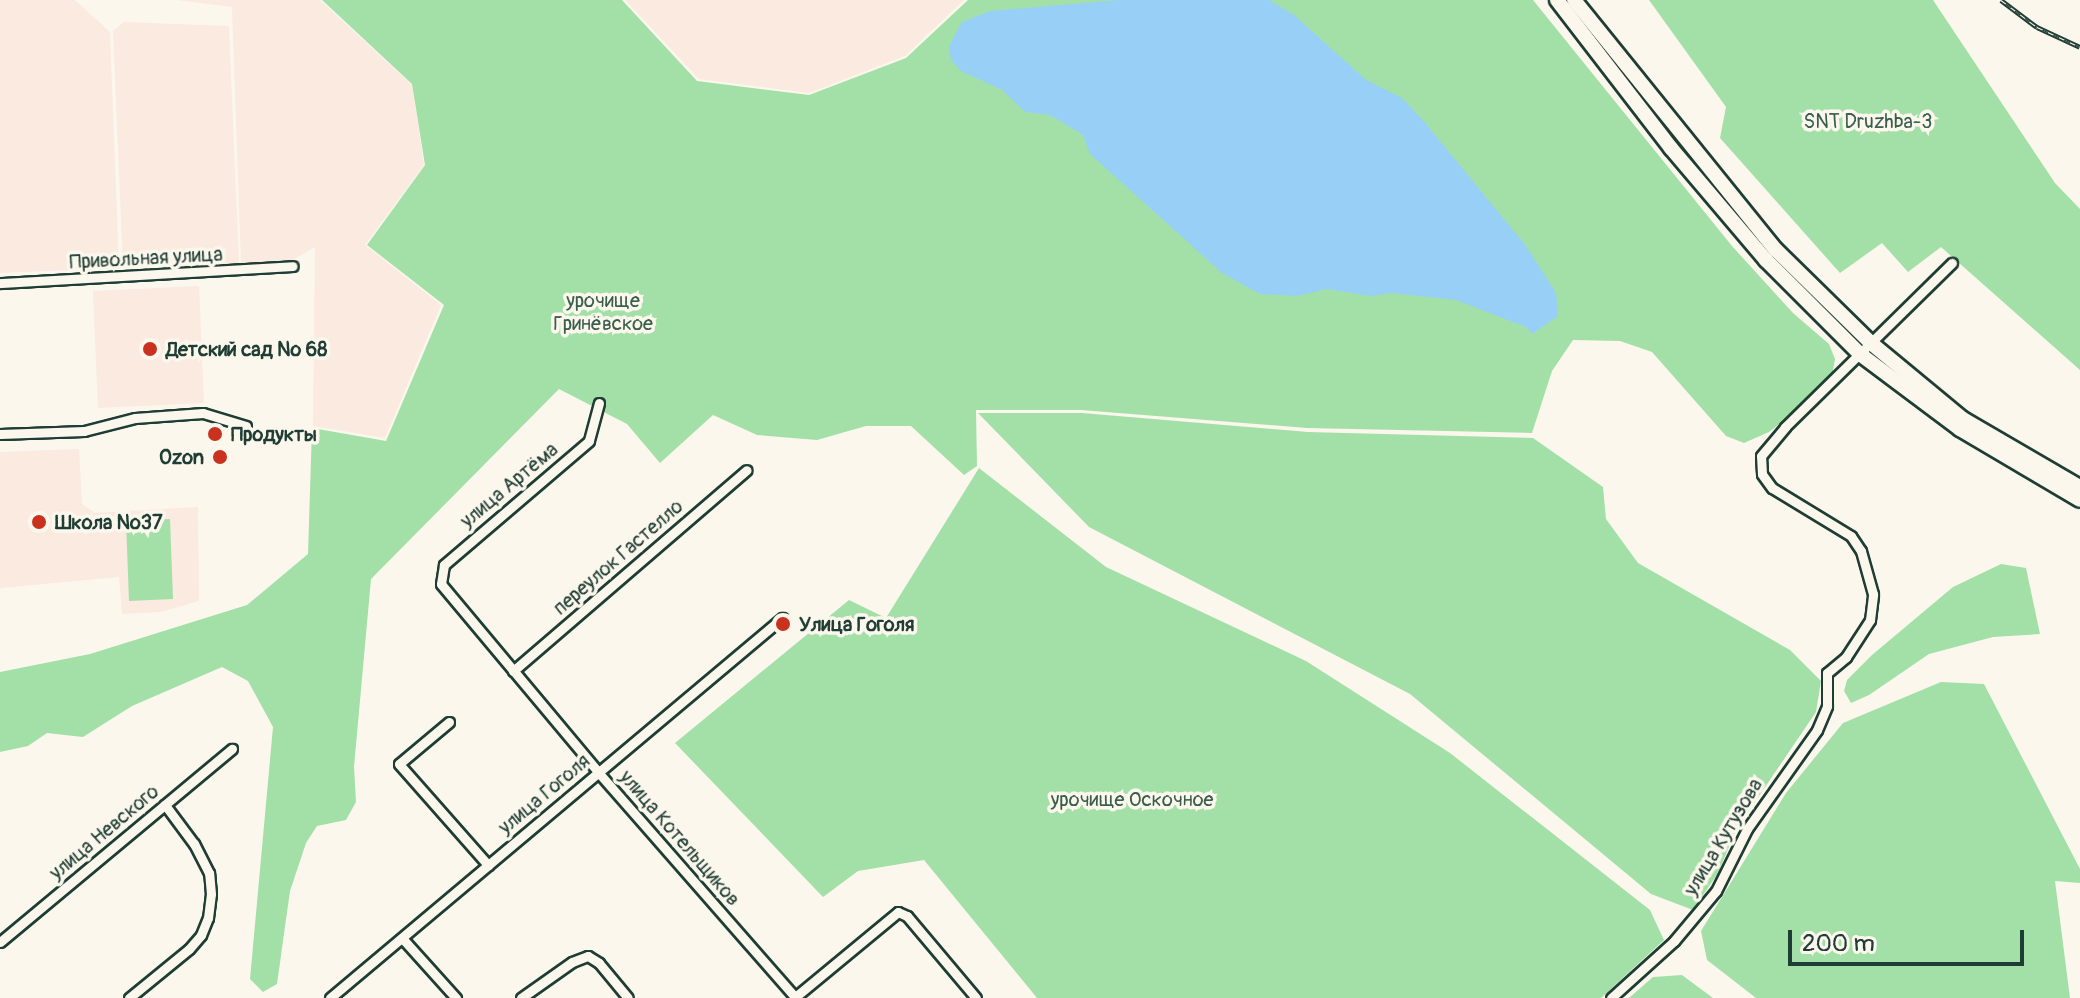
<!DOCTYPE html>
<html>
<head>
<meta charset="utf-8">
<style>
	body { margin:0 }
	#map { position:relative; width:2080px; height:998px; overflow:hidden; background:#fbf7ec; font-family:Pangolin,sans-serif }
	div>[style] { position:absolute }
	.built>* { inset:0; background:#fbeae0 }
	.green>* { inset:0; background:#a3e0a7 }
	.water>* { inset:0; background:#98cff7 }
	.roads { filter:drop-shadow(2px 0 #1f3d34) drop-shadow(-2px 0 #1f3d34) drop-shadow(0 2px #1f3d34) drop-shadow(0 -2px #1f3d34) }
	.street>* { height:9px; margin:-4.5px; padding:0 4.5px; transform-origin:4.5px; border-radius:4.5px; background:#fbf7ec }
	.primary>* { height:14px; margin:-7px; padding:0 7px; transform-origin:7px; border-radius:7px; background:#fbf7ec }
	.rail>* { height:5px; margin-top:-2.5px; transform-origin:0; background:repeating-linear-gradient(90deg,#fbf7ec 0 6px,#1f3d34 0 12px); box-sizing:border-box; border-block:2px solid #1f3d34 }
	.dots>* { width:22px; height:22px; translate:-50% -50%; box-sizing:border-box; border:4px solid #fbf7ec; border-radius:50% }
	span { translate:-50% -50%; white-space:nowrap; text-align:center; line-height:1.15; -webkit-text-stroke:7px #fbf7ec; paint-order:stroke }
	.park-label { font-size:20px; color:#395e4b }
	.street-label { font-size:20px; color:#1f3d34 }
	.poi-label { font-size:20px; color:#1f3d34; font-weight:700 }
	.left { translate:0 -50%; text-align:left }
	.right { translate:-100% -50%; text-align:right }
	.scale { position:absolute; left:1788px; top:930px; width:236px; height:36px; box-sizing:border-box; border:4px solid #1f3d34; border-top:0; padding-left:10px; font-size:24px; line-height:28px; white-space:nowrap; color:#1f3d34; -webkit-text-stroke:6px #fbf7ec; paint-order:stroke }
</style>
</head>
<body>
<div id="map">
	<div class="built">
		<div style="clip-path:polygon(0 0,75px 0,110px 32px,119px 268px,0 273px)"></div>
		<div style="clip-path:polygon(177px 0,320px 0,412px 85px,424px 165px,365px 245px,441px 305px,385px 438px,313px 426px,315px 247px,291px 261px,241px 265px,232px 7px)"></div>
		<div style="clip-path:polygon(625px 0,964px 0,905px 56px,809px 93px,699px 79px)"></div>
		<div style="clip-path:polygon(124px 22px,229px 26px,239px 264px,123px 268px,113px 31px)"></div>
		<div style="clip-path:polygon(199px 286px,204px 403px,98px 408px,93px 291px)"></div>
		<div style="clip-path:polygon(79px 449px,82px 504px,95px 513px,198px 507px,199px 601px,161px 612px,122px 614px,119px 577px,0 588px,0 452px)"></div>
	</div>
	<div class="green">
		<div style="clip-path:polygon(322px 0,622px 0,697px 81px,809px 95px,906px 58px,968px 0,1533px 0,1732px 246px,1793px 313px,1829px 344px,1835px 359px,1832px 376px,1817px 395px,1769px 432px,1744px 443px,1726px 436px,1652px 352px,1620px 341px,1573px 340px,1552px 371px,1532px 433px,1307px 428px,1081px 410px,976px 410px,977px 466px,964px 475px,911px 426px,866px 426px,817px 440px,757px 435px,713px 415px,660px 463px,627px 424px,559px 389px,371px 579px,354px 767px,356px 802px,346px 820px,317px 826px,306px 843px,290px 891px,277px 984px,263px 992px,250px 979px,273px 727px,248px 681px,222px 667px,132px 706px,83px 737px,47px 733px,28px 746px,0 752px,0 672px,90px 654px,247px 605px,308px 554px,312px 428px,386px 441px,444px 305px,367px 245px,425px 165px,412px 84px)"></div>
		<div style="clip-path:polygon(1649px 0,1933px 0,2055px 183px,2080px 209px,2080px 370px,1941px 247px,1908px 272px,1882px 243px,1840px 273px,1720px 138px,1726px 107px)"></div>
		<div style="clip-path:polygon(978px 413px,1082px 413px,1308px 432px,1533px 438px,1603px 487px,1606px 519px,1638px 563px,1790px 650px,1821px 681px,1816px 712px,1736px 830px,1718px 873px,1693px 910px,1651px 894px,1410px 694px,1089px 527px)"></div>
		<div style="clip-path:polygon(979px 468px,1106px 567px,1306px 661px,1450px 753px,1650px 910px,1664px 940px,1601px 998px,1037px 998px,924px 860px,858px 871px,823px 897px,675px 743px,849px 600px,886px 618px)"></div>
		<div style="clip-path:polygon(170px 519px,173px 599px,129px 601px,126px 521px)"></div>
		<div style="clip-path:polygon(2001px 564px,2026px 568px,2040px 634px,1993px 637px,1929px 654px,1869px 695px,1851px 703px,1844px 691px,1847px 680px,1872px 655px,1953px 587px)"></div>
		<div style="clip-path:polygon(1941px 682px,1984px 684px,2080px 869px,2080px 883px,2055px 881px,2070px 998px,1756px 998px,1707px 960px,1701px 931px,1786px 793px,1843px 723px)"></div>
		<div style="clip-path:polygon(1682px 975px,1713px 998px,1629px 998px,1653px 977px)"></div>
	</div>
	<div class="water">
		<div style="clip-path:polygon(1119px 0,1269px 0,1294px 15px,1366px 80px,1402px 98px,1426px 124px,1526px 246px,1556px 293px,1558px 316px,1532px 334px,1526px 327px,1456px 300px,1392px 293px,1370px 296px,1327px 289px,1297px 296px,1260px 294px,1222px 273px,1090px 154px,1083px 135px,1050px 115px,1025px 112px,1002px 90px,961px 71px,951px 60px,949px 46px,962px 22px,990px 11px)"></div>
	</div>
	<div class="roads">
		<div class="street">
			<div style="left:0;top:283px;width:293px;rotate:-3.3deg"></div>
			<div style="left:599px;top:403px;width:39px;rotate:105deg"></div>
			<div style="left:589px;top:441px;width:191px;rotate:139.5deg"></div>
			<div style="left:444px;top:565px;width:19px;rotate:99deg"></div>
			<div style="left:441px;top:584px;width:245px;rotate:50.1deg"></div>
			<div style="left:598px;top:772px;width:300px;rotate:48.8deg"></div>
			<div style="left:0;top:434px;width:84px;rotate:-2deg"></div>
			<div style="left:84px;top:431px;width:53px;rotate:-14.3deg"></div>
			<div style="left:135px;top:418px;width:68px;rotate:-4.2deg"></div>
			<div style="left:203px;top:413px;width:45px;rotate:16.8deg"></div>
			<div style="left:513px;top:671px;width:308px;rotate:-40.7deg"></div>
			<div style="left:449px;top:722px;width:65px;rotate:140deg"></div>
			<div style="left:399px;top:764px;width:135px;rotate:48.6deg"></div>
			<div style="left:402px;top:938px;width:81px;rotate:48deg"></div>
			<div style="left:0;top:942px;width:302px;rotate:-39.8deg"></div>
			<div style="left:129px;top:998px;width:77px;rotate:-39.2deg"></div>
			<div style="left:189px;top:949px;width:18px;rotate:-49deg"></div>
			<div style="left:201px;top:935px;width:18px;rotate:-68deg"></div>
			<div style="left:208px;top:918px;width:24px;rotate:-83deg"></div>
			<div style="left:211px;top:894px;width:21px;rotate:-95deg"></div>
			<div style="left:209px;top:873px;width:33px;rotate:-117deg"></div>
			<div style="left:194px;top:844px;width:49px;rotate:-126.6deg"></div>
			<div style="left:330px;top:998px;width:591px;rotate:-40.05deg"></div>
			<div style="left:521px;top:998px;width:62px;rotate:-35.2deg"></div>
			<div style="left:572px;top:962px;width:17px;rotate:-21deg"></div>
			<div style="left:588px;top:956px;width:13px;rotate:32deg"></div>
			<div style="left:599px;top:963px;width:45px;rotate:50.4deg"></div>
			<div style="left:794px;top:998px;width:135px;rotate:-39.6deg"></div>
			<div style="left:898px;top:912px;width:10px;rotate:24deg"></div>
			<div style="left:907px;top:916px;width:107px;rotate:49.9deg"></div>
			<div style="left:1611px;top:998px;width:85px;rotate:-42.1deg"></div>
			<div style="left:1674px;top:941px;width:65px;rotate:-50deg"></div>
			<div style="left:1716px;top:891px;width:69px;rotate:-63.4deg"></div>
			<div style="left:1747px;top:829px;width:121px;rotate:-54.7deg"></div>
			<div style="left:1817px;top:730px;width:26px;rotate:-67deg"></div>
			<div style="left:1827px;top:706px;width:33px;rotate:-90deg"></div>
			<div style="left:1827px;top:673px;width:25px;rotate:-40deg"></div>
			<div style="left:1846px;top:657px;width:44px;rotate:-57deg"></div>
			<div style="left:1870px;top:620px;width:26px;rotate:-83deg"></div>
			<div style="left:1873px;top:594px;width:45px;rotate:-105.6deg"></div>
			<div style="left:1861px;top:551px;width:18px;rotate:-124deg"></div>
			<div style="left:1851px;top:536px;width:92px;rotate:-148.7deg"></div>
			<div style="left:1772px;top:488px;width:17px;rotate:-126deg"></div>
			<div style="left:1762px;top:474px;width:18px;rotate:-93deg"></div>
			<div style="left:1761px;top:456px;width:38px;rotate:-50deg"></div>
			<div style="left:1785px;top:427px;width:234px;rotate:-44.5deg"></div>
		</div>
		<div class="primary">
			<div style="left:1557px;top:0;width:187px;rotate:52.4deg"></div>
			<div style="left:1671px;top:148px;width:147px;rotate:49.7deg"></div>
			<div style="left:1766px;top:260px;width:133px;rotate:45deg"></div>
			<div style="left:1860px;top:354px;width:125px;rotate:36.9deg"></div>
			<div style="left:1960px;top:429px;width:139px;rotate:30.6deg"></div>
			<div style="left:1574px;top:0;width:321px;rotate:51.1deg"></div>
			<div style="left:1776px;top:250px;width:133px;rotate:44.4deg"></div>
			<div style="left:1871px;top:343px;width:119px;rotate:39.6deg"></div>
			<div style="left:1963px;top:419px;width:135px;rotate:30.2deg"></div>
		</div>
	</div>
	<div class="rail">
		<div style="left:2001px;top:0;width:45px;rotate:36.9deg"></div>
		<div style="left:2037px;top:27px;width:47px;rotate:24.9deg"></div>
	</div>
	<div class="dots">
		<div style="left:150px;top:349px;background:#c8321e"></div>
		<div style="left:215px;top:434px;background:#c8321e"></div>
		<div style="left:220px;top:457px;background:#c8321e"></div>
		<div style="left:39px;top:522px;background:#c8321e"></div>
		<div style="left:783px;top:624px;background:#c8321e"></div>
	</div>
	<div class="park-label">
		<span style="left:1868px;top:121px">SNT Druzhba-3</span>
		<span style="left:603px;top:312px">урочище<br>Гринёвское</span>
		<span style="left:1132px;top:799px">урочище Оскочное</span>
	</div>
	<div class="street-label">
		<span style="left:146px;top:258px;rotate:-3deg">Привольная улица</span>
		<span style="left:509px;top:485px;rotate:-40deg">улица Артёма</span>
		<span style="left:618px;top:557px;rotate:-41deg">переулок Гастелло</span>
		<span style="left:544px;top:794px;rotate:-40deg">улица Гоголя</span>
		<span style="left:104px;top:832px;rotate:-40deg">улица Невского</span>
		<span style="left:1723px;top:837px;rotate:-59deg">улица Кутузова</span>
		<span style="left:680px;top:838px;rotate:49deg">улица Котельщиков</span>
	</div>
	<div class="poi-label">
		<span class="left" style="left:166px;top:349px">Детский сад № 68</span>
		<span class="left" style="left:231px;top:434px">Продукты</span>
		<span class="right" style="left:204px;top:457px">Ozon</span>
		<span class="left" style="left:55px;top:522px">Школа №37</span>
		<span class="left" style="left:799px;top:624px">Улица Гоголя</span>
	</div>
	<div class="scale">200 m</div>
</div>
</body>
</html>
